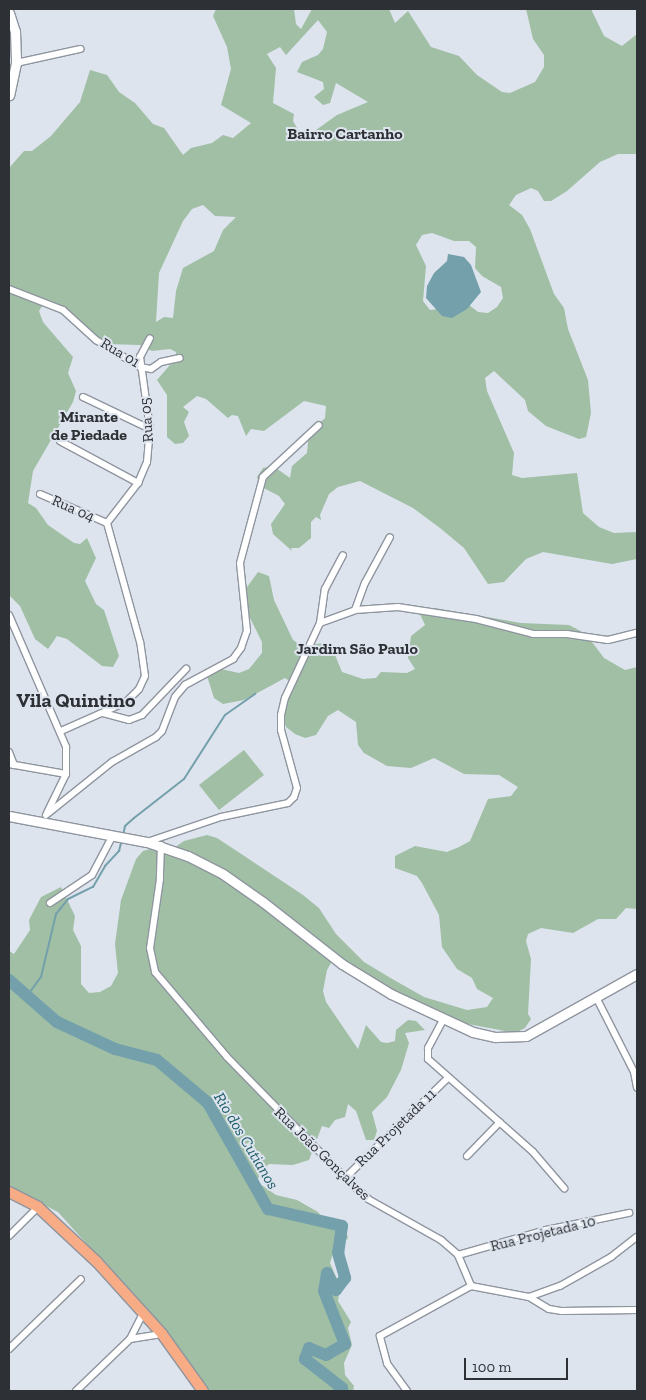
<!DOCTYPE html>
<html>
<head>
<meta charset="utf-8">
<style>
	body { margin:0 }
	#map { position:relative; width:646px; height:1400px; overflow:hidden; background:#dde4ee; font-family:"Zilla Slab",serif }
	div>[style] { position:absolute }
	.green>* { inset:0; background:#a0bfa5 }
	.water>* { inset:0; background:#73a0ab }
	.stream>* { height:2px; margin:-1px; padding:0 1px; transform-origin:1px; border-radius:1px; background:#73a0ab }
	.river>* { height:12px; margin:-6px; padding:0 6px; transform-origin:6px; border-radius:6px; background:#73a0ab }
	.roads { filter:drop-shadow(1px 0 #8f959f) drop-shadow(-1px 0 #8f959f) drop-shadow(0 1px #8f959f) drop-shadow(0 -1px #8f959f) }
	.street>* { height:6px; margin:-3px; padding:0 3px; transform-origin:3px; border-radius:3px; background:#fff }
	.secondary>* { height:9px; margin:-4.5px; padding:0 4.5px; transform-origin:4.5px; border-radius:4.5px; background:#fff }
	.primary>* { height:10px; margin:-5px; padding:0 5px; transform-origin:5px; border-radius:5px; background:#f8ac85 }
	span { translate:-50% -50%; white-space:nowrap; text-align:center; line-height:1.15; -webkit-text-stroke:4px #dde4ee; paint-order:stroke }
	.street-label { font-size:15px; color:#2d3034 }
	.neighbourhood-label { font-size:16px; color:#2d3034; font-weight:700 }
	.water-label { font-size:16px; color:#205e6b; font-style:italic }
	.district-label { font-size:20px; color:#2d3034; font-weight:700 }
	.frame { position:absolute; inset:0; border:10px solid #2d3034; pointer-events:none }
	.scale { position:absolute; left:464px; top:1358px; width:104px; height:22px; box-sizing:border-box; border:2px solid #2d3034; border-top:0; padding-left:6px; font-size:15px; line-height:18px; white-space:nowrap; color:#2d3034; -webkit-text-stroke:4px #dde4ee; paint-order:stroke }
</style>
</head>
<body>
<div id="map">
	<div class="green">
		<div style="clip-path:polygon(evenodd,216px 9px,294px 9px,296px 24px,301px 29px,312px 9px,389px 9px,395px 23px,408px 11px,431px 47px,459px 56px,477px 75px,502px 92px,510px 93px,535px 82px,544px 67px,544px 55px,533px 39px,526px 9px,591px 9px,604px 36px,622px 46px,637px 34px,637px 154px,618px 154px,600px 162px,567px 191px,551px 201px,544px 201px,538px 191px,531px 188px,516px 195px,509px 205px,522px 215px,530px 229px,554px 294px,564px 308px,568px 329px,588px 380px,591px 413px,586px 437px,579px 439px,546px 426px,528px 411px,525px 400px,494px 371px,485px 378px,487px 391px,514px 453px,512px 475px,522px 478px,577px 473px,583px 513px,599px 527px,614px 533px,637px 532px,637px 559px,612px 564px,543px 552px,526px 559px,504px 582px,488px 584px,464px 548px,440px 528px,413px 508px,360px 481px,338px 487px,329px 494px,320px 515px,321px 520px,316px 517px,311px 522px,311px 538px,299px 548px,291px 548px,292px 551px,273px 534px,271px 524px,285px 504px,279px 496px,260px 486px,257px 477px,263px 468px,273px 466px,290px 478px,292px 466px,307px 453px,309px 433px,325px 418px,326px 406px,304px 401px,264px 431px,251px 429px,246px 436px,238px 416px,232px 415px,228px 418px,206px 399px,197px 396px,183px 407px,189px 412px,184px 422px,189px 436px,183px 443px,175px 444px,167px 437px,167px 395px,157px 380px,176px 358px,176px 352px,170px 349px,152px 351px,140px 345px,105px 344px,97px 346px,64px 310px,46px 300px,39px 311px,43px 322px,73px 357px,68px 373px,76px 391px,73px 402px,33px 471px,28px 503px,36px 508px,48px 525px,74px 543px,80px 544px,87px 538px,96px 558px,85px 581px,96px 604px,104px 610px,119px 656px,113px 667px,102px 666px,67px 639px,57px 636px,48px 649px,35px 639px,20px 606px,9px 595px,9px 168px,24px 151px,32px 151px,51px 136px,80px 102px,90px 70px,107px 75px,119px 92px,135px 103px,153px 124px,164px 128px,183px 155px,191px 148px,212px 143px,223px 135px,233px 138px,251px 123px,221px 105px,231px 69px,227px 47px,213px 16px,216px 9px,318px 20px,327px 32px,323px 49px,318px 55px,302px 62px,297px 72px,323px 82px,324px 89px,314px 97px,323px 105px,330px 103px,336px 83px,368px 102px,337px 115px,316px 130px,304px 131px,298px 130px,293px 121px,294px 114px,273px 103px,276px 68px,267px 54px,280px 47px,286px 55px,318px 20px,216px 9px,203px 205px,215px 216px,236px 217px,223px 230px,214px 251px,183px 268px,176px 291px,173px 318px,164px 317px,156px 322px,159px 273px,183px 221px,192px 209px,203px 205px,216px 9px,432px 233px,454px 241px,469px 241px,476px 247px,475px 268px,482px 276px,501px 287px,503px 298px,497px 307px,488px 313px,478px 312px,469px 305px,430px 310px,423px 301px,426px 266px,416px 245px,422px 235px,432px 233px)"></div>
		<div style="clip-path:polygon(258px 572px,269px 576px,274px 600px,293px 640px,303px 646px,324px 643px,333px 650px,342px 672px,363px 679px,376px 678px,381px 672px,407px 673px,415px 669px,408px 658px,411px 636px,425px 625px,419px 612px,435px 608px,521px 623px,569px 625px,586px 634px,604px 658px,625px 670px,637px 667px,637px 909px,626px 908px,616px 919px,598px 919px,573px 933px,541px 928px,528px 934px,526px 941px,531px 959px,528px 1014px,531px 1019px,525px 1028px,515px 1033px,463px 1023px,332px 961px,327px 970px,323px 991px,326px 1002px,358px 1049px,366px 1025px,381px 1042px,387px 1043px,395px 1041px,396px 1030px,408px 1020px,416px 1021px,425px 1030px,405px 1033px,409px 1043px,401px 1070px,387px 1097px,372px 1112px,377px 1131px,374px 1140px,366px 1140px,356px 1111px,348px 1104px,345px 1117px,335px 1120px,329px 1128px,322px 1126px,309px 1160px,293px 1165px,269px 1164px,261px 1171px,257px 1182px,276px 1195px,297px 1200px,318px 1212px,325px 1221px,345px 1227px,348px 1238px,333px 1253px,330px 1263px,340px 1286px,338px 1301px,351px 1322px,348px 1328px,352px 1345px,344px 1363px,345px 1375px,354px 1386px,353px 1391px,205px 1391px,164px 1330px,58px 1212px,9px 1187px,9px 951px,14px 954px,30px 930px,29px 920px,41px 897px,61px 887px,75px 916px,73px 930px,81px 946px,81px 984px,89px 993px,100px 992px,111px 986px,118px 973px,115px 944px,121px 900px,136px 859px,143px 851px,154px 848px,165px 854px,184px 841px,207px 835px,217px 838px,303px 895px,319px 908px,336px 934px,364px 962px,394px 980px,424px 997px,467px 1010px,487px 1007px,493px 998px,477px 989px,472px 978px,457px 969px,442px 947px,439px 915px,422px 883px,417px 876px,395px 868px,395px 856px,415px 846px,447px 852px,459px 847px,470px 841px,488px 799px,511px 796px,518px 787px,499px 775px,464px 774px,434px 758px,411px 768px,387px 766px,364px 753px,358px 745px,356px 722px,338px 710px,328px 716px,316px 735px,305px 738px,295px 734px,286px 727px,283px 716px,294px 684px,285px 678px,244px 700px,223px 704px,214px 698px,207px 676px,216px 668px,239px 673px,249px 669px,262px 653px,262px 642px,247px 612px,245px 590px)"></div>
		<div style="clip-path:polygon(244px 750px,264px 775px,219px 810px,199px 785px)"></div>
	</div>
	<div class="water">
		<div style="clip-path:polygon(448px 254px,464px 257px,471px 265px,481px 292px,467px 309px,452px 318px,442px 316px,426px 298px,427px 286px,434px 273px,447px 261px)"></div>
	</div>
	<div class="stream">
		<div style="left:123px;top:835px;width:9px;rotate:-77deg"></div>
		<div style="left:125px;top:826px;width:12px;rotate:-42deg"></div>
		<div style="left:134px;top:818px;width:63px;rotate:-38deg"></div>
		<div style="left:184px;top:779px;width:76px;rotate:-57.4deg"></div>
		<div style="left:225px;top:715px;width:37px;rotate:-35deg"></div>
		<div style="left:27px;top:996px;width:24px;rotate:-54deg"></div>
		<div style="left:41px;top:977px;width:65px;rotate:-76.6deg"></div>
		<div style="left:56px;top:914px;width:19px;rotate:-51deg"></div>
		<div style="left:68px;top:899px;width:28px;rotate:-26deg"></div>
		<div style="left:93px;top:887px;width:24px;rotate:-60deg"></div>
		<div style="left:105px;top:866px;width:21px;rotate:-47deg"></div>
		<div style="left:119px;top:851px;width:12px;rotate:-76deg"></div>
	</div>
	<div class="river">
		<div style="left:9px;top:980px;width:64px;rotate:41.2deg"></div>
		<div style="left:57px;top:1022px;width:64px;rotate:25deg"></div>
		<div style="left:115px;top:1049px;width:43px;rotate:14.7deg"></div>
		<div style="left:157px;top:1060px;width:67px;rotate:40.1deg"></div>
		<div style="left:208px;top:1103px;width:122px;rotate:60.5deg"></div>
		<div style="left:268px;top:1209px;width:76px;rotate:12.9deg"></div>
		<div style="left:342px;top:1226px;width:27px;rotate:98deg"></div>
		<div style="left:338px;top:1253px;width:26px;rotate:74deg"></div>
		<div style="left:345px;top:1278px;width:15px;rotate:127deg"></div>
		<div style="left:336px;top:1290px;width:19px;rotate:-118deg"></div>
		<div style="left:327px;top:1273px;width:18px;rotate:99deg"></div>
		<div style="left:324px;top:1291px;width:57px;rotate:68.4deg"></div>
		<div style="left:345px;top:1344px;width:22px;rotate:150deg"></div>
		<div style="left:326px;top:1355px;width:18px;rotate:-158deg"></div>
		<div style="left:309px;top:1348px;width:12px;rotate:110deg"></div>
		<div style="left:305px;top:1359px;width:47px;rotate:38.1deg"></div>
		<div style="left:342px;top:1388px;width:4px;rotate:135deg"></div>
	</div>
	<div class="roads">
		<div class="street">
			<div style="left:16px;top:63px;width:66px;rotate:-12.3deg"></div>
			<div style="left:9px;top:289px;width:58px;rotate:21.3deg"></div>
			<div style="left:63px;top:310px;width:45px;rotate:42.3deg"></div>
			<div style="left:96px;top:340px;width:52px;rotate:31.5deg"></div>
			<div style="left:140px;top:367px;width:11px;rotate:10deg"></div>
			<div style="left:151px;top:369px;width:12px;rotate:-35deg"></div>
			<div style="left:161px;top:362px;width:19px;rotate:-12deg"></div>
			<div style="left:83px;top:397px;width:74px;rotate:25.5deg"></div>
			<div style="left:60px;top:441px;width:89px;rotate:28.3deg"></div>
			<div style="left:40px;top:494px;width:73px;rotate:23.4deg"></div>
			<div style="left:107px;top:523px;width:51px;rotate:-52.2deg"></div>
			<div style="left:138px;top:483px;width:23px;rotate:-67deg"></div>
			<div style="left:147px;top:462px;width:33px;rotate:-85deg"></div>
			<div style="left:150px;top:429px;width:73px;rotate:-97.9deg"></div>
			<div style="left:140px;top:357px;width:21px;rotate:-62deg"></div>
			<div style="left:355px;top:610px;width:29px;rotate:-70deg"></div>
			<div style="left:365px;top:583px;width:52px;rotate:-61.5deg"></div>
			<div style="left:9px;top:615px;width:144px;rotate:66.6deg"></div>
			<div style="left:66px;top:747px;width:27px;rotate:90deg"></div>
			<div style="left:66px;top:774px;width:43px;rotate:116deg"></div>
			<div style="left:320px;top:623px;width:34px;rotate:-82deg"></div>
			<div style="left:325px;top:589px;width:38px;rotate:-62deg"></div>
			<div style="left:103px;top:713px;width:27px;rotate:15deg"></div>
			<div style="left:129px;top:720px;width:14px;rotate:-21deg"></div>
			<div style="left:142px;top:715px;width:64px;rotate:-46.3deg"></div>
			<div style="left:61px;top:731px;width:71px;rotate:-24deg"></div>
			<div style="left:126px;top:702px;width:18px;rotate:-45deg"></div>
			<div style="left:139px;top:689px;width:14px;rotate:-65deg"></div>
			<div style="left:145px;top:676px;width:34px;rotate:-98deg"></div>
			<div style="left:140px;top:642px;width:123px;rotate:-105.5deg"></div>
			<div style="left:9px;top:752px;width:14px;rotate:69deg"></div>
			<div style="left:9px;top:764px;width:58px;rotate:10deg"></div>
			<div style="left:46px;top:815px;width:85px;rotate:-38.8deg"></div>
			<div style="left:112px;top:762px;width:51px;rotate:-29.6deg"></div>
			<div style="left:156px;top:737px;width:8px;rotate:-45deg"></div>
			<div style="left:162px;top:731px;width:36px;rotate:-69deg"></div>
			<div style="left:175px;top:697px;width:16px;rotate:-50deg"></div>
			<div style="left:185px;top:685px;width:55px;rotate:-28.4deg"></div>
			<div style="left:233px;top:659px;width:14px;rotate:-54deg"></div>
			<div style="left:241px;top:648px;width:18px;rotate:-71deg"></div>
			<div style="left:247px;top:631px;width:68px;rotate:-95.9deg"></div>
			<div style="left:240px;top:563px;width:89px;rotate:-75deg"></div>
			<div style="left:263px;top:477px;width:76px;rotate:-42.9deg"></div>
			<div style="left:147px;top:842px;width:78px;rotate:-18.7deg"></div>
			<div style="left:221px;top:817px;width:68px;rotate:-11.8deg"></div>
			<div style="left:288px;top:803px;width:8px;rotate:-45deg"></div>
			<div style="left:294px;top:797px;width:9px;rotate:-72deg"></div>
			<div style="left:297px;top:788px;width:60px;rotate:-105.4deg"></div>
			<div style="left:281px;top:730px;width:15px;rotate:-90deg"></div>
			<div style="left:281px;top:715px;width:17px;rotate:-77deg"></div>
			<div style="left:285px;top:698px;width:83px;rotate:-65deg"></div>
			<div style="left:320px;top:623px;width:37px;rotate:-20deg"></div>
			<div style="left:355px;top:610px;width:43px;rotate:-4deg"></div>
			<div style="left:398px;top:607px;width:79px;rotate:8.7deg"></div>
			<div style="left:476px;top:619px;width:59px;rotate:14.7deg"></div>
			<div style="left:533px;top:634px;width:34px"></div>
			<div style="left:567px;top:634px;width:41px;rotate:8.3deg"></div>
			<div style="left:608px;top:640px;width:30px;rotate:-14deg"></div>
			<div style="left:161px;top:845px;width:34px;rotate:92deg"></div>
			<div style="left:160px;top:879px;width:70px;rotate:98.2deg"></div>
			<div style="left:150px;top:948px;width:25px;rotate:78deg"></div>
			<div style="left:155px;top:972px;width:111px;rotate:49.7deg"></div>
			<div style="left:227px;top:1057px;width:169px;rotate:45.7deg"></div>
			<div style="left:345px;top:1178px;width:31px;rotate:42deg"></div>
			<div style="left:368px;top:1199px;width:84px;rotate:29.3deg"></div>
			<div style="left:441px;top:1240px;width:23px;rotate:41deg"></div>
			<div style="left:458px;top:1255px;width:34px;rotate:67deg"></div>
			<div style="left:50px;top:903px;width:50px;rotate:-33.7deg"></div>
			<div style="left:92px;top:875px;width:45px;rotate:-62.3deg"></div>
			<div style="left:596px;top:997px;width:84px;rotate:63.1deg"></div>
			<div style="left:634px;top:1072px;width:16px;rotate:79deg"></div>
			<div style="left:443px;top:1020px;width:32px;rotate:118deg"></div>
			<div style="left:428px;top:1048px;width:11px;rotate:90deg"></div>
			<div style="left:428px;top:1059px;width:140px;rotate:41.5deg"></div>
			<div style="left:533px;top:1152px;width:48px;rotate:49.3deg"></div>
			<div style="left:467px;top:1156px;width:47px;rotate:-45.9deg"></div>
			<div style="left:345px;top:1178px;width:144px;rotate:-44.2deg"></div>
			<div style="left:9px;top:1236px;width:41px;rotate:-45deg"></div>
			<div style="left:458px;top:1255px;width:91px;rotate:-15.9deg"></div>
			<div style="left:546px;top:1230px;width:85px;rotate:-11.6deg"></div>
			<div style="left:471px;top:1286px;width:59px;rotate:10.7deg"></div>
			<div style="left:529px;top:1297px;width:23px;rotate:31deg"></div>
			<div style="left:549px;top:1309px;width:12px;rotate:9deg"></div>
			<div style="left:561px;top:1311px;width:76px;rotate:-0.8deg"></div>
			<div style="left:529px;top:1297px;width:33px;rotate:-20deg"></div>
			<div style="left:560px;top:1286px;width:59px;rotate:-29.6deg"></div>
			<div style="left:611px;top:1257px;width:33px;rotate:-38deg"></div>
			<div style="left:130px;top:1339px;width:32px;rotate:-9deg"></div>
			<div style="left:9px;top:1349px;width:100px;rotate:-44.2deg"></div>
			<div style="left:76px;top:1391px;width:75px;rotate:-43.9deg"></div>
			<div style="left:130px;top:1339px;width:29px;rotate:-63deg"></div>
			<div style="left:407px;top:1391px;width:34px;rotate:-126deg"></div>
			<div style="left:387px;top:1363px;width:28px;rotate:-105deg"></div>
			<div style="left:380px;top:1336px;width:104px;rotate:-28.8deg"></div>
		</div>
		<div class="secondary">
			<div style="left:9px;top:13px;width:19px;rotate:72deg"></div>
			<div style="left:15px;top:31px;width:32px;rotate:88deg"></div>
			<div style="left:16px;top:63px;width:33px;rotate:102deg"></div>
			<div style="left:9px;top:816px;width:140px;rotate:10.7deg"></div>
			<div style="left:147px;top:842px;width:43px;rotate:18.9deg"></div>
			<div style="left:188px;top:856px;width:39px;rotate:27deg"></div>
			<div style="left:223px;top:874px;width:49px;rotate:35deg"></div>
			<div style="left:263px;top:902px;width:100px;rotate:38.1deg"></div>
			<div style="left:342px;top:964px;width:57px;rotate:31.5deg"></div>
			<div style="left:391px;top:994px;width:90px;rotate:24.9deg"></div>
			<div style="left:473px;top:1032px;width:23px;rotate:13deg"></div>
			<div style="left:495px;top:1037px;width:31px;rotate:-2deg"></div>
			<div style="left:526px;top:1036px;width:127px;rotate:-29.2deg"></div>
		</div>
		<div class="primary">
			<div style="left:9px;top:1192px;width:33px;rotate:27deg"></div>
			<div style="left:38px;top:1207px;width:81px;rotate:43deg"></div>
			<div style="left:97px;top:1262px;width:97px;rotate:47.9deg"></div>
			<div style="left:162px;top:1334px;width:70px;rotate:54.3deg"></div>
		</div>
	</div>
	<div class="street-label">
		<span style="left:120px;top:353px;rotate:31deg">Rua 01</span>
		<span style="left:147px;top:420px;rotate:-94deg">Rua 05</span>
		<span style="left:73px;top:509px;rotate:24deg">Rua 04</span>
		<span style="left:396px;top:1128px;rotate:-44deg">Rua Projetada 11</span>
		<span style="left:322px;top:1154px;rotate:44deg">Rua João Gonçalves</span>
		<span style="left:543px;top:1234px;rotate:-14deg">Rua Projetada 10</span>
	</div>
	<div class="neighbourhood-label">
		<span style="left:345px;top:134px">Bairro Cartanho</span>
		<span style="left:89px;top:426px">Mirante<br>de Piedade</span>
		<span style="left:357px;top:649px">Jardim São Paulo</span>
	</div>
	<div class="water-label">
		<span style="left:246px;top:1141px;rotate:59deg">Rio dos Cutianos</span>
	</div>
	<div class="district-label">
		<span style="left:76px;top:700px">Vila Quintino</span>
	</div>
	<div class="frame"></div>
	<div class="scale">100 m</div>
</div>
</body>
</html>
